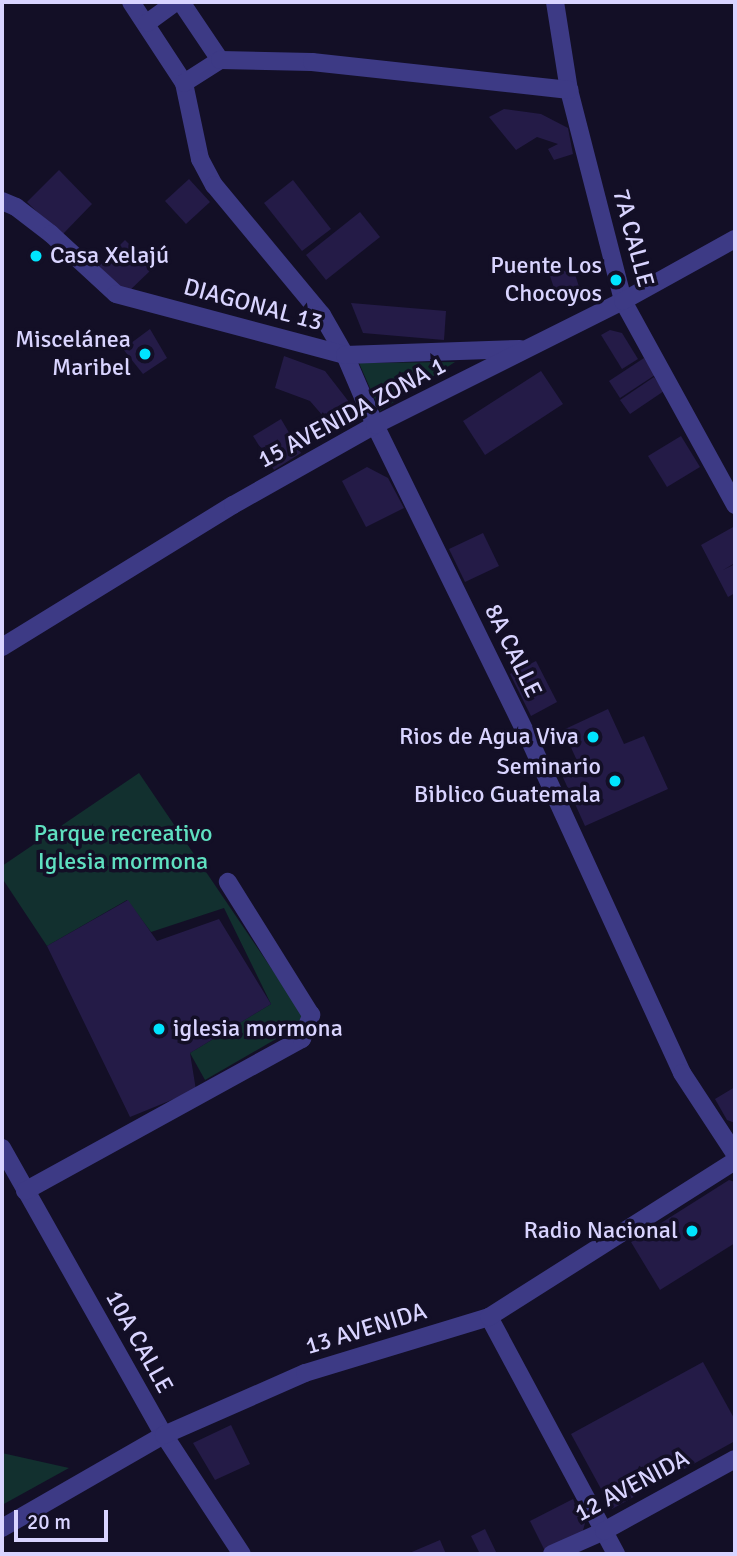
<!DOCTYPE html>
<html>
<head>
<meta charset="utf-8">
<style>
	body { margin:0 }
	#map { position:relative; width:737px; height:1556px; overflow:hidden; background:#130f26; font-family:Signika,sans-serif }
	div>[style] { position:absolute }
	.green>* { inset:0; background:#12302f }
	.building>* { inset:0; background:#241b47 }
	.minor>* { height:18px; margin:-9px; padding:0 9px; transform-origin:9px; border-radius:9px; background:#3d3a85 }
	.dots>* { width:19px; height:19px; translate:-50% -50%; box-sizing:border-box; border:4px solid #130f26; border-radius:50% }
	span { translate:-50% -50%; white-space:nowrap; text-align:center; line-height:1.15; -webkit-text-stroke:7px #130f26; paint-order:stroke }
	.street-label { font-size:24px; color:#d9d4ff }
	.poi-label { font-size:24px; color:#d9d4ff }
	.left { translate:0 -50%; text-align:left }
	.right { translate:-100% -50%; text-align:right }
	.park-label { font-size:24px; color:#5fe0c0 }
	.frame { position:absolute; inset:0; border:4px solid #d9d4ff; pointer-events:none }
	.scale { position:absolute; left:14px; top:1510px; width:94px; height:32px; box-sizing:border-box; border:4px solid #d9d4ff; border-top:0; padding-left:9px; font-size:21px; line-height:24px; white-space:nowrap; color:#d9d4ff; -webkit-text-stroke:5px #130f26; paint-order:stroke }
</style>
</head>
<body>
<div id="map">
	<div class="green">
		<div style="clip-path:polygon(455px 362px,380px 411px,359px 363px)"></div>
		<div style="clip-path:polygon(139px 773px,307px 1021px,205px 1080px,190px 1053px,271px 1004px,224px 908px,151px 932px,127px 900px,47px 946px,2px 878px,2px 866px)"></div>
		<div style="clip-path:polygon(2px 1453px,69px 1468px,2px 1505px)"></div>
	</div>
	<div class="building">
		<div style="clip-path:polygon(504px 109px,541px 114px,568px 128px,573px 154px,554px 160px,548px 149px,558px 144px,537px 137px,516px 150px,489px 117px)"></div>
		<div style="clip-path:polygon(59px 170px,92px 204px,61px 236px,27px 202px)"></div>
		<div style="clip-path:polygon(189px 179px,210px 202px,186px 224px,165px 201px)"></div>
		<div style="clip-path:polygon(293px 180px,331px 229px,302px 251px,264px 203px)"></div>
		<div style="clip-path:polygon(360px 212px,380px 237px,326px 280px,306px 255px)"></div>
		<div style="clip-path:polygon(125px 240px,153px 268px,126px 294px,99px 266px)"></div>
		<div style="clip-path:polygon(573px 268px,582px 296px,559px 303px,550px 276px)"></div>
		<div style="clip-path:polygon(351px 303px,446px 311px,444px 340px,363px 333px)"></div>
		<div style="clip-path:polygon(150px 329px,167px 358px,143px 374px,123px 349px)"></div>
		<div style="clip-path:polygon(610px 330px,622px 333px,638px 359px,622px 369px,601px 335px)"></div>
		<div style="clip-path:polygon(284px 356px,325px 371px,349px 402px,323px 416px,310px 401px,275px 388px)"></div>
		<div style="clip-path:polygon(644px 358px,655px 375px,620px 398px,609px 381px)"></div>
		<div style="clip-path:polygon(541px 371px,563px 404px,485px 455px,463px 421px)"></div>
		<div style="clip-path:polygon(654px 377px,664px 391px,630px 414px,620px 400px)"></div>
		<div style="clip-path:polygon(281px 419px,301px 453px,274px 470px,253px 436px)"></div>
		<div style="clip-path:polygon(681px 436px,700px 467px,667px 487px,648px 456px)"></div>
		<div style="clip-path:polygon(367px 467px,388px 478px,404px 508px,366px 527px,342px 481px)"></div>
		<div style="clip-path:polygon(735px 526px,735px 563px,723px 570px,735px 564px,735px 593px,728px 597px,701px 545px)"></div>
		<div style="clip-path:polygon(483px 533px,499px 566px,465px 582px,449px 549px)"></div>
		<div style="clip-path:polygon(536px 661px,557px 702px,531px 716px,510px 674px)"></div>
		<div style="clip-path:polygon(608px 709px,624px 744px,644px 736px,668px 789px,585px 826px,561px 773px,579px 765px,563px 730px)"></div>
		<div style="clip-path:polygon(128px 900px,157px 941px,219px 919px,271px 1004px,190px 1053px,196px 1090px,130px 1117px,47px 946px)"></div>
		<div style="clip-path:polygon(735px 1087px,735px 1123px,727px 1120px,715px 1099px)"></div>
		<div style="clip-path:polygon(729px 1180px,735px 1182px,735px 1243px,660px 1290px,631px 1242px)"></div>
		<div style="clip-path:polygon(703px 1362px,735px 1420px,735px 1441px,612px 1509px,571px 1434px)"></div>
		<div style="clip-path:polygon(231px 1425px,250px 1464px,215px 1480px,193px 1443px)"></div>
		<div style="clip-path:polygon(573px 1499px,585px 1523px,582px 1534px,546px 1553px,530px 1521px)"></div>
		<div style="clip-path:polygon(485px 1529px,497px 1554px,480px 1554px,471px 1536px)"></div>
		<div style="clip-path:polygon(440px 1540px,446px 1554px,407px 1554px)"></div>
	</div>
	<div class="minor">
		<div style="left:131px;top:2px;width:97px;rotate:56.8deg"></div>
		<div style="left:184px;top:83px;width:78px;rotate:78.1deg"></div>
		<div style="left:200px;top:159px;width:30px;rotate:62deg"></div>
		<div style="left:214px;top:185px;width:169px;rotate:50.3deg"></div>
		<div style="left:322px;top:315px;width:46px;rotate:60.1deg"></div>
		<div style="left:345px;top:355px;width:76px;rotate:66.8deg"></div>
		<div style="left:375px;top:425px;width:352px;rotate:63.9deg"></div>
		<div style="left:530px;top:741px;width:365px;rotate:65.4deg"></div>
		<div style="left:682px;top:1073px;width:97px;rotate:56.8deg"></div>
		<div style="left:181px;top:2px;width:70px;rotate:56.1deg"></div>
		<div style="left:555px;top:2px;width:89px;rotate:81deg"></div>
		<div style="left:569px;top:90px;width:218px;rotate:75.6deg"></div>
		<div style="left:623px;top:301px;width:233px;rotate:61.2deg"></div>
		<div style="left:147px;top:23px;width:36px;rotate:-36deg"></div>
		<div style="left:184px;top:83px;width:43px;rotate:-32.6deg"></div>
		<div style="left:220px;top:60px;width:92px;rotate:1.2deg"></div>
		<div style="left:312px;top:62px;width:259px;rotate:6.2deg"></div>
		<div style="left:2px;top:201px;width:15px;rotate:23deg"></div>
		<div style="left:16px;top:207px;width:44px;rotate:37.6deg"></div>
		<div style="left:51px;top:234px;width:88px;rotate:42.7deg"></div>
		<div style="left:116px;top:294px;width:237px;rotate:14.9deg"></div>
		<div style="left:345px;top:355px;width:175px;rotate:-2deg"></div>
		<div style="left:2px;top:647px;width:271px;rotate:-31.6deg"></div>
		<div style="left:233px;top:505px;width:163px;rotate:-29.4deg"></div>
		<div style="left:375px;top:425px;width:277px;rotate:-26.6deg"></div>
		<div style="left:623px;top:301px;width:128px;rotate:-29deg"></div>
		<div style="left:2px;top:1148px;width:330px;rotate:60.6deg"></div>
		<div style="left:164px;top:1435px;width:142px;rotate:56.8deg"></div>
		<div style="left:25px;top:1191px;width:316px;rotate:-28.8deg"></div>
		<div style="left:302px;top:1039px;width:26px;rotate:-69deg"></div>
		<div style="left:311px;top:1015px;width:157px;rotate:-122deg"></div>
		<div style="left:489px;top:1317px;width:269px;rotate:61.8deg"></div>
		<div style="left:2px;top:1528px;width:187px;rotate:-29.9deg"></div>
		<div style="left:164px;top:1435px;width:154px;rotate:-23.7deg"></div>
		<div style="left:305px;top:1373px;width:192px;rotate:-16.9deg"></div>
		<div style="left:489px;top:1317px;width:291px;rotate:-32.4deg"></div>
		<div style="left:552px;top:1554px;width:57px;rotate:-23.9deg"></div>
		<div style="left:604px;top:1531px;width:149px;rotate:-28.8deg"></div>
	</div>
	<div class="dots">
		<div style="left:36px;top:256px;background:#00e5ff"></div>
		<div style="left:616px;top:280px;background:#00e5ff"></div>
		<div style="left:145px;top:354px;background:#00e5ff"></div>
		<div style="left:593px;top:737px;background:#00e5ff"></div>
		<div style="left:615px;top:781px;background:#00e5ff"></div>
		<div style="left:159px;top:1029px;background:#00e5ff"></div>
		<div style="left:692px;top:1231px;background:#00e5ff"></div>
	</div>
	<div class="street-label">
		<span style="left:633px;top:238px;rotate:75deg">7A CALLE</span>
		<span style="left:253px;top:305px;rotate:15deg">DIAGONAL 13</span>
		<span style="left:352px;top:413px;rotate:-28deg">15 AVENIDA ZONA 1</span>
		<span style="left:513px;top:651px;rotate:64deg">8A CALLE</span>
		<span style="left:366px;top:1329px;rotate:-17deg">13 AVENIDA</span>
		<span style="left:139px;top:1342px;rotate:61deg">10A CALLE</span>
		<span style="left:632px;top:1486px;rotate:-28deg">12 AVENIDA</span>
	</div>
	<div class="poi-label">
		<span class="left" style="left:50px;top:256px">Casa Xelajú</span>
		<span class="right" style="left:602px;top:280px">Puente Los<br>Chocoyos</span>
		<span class="right" style="left:131px;top:354px">Miscelánea<br>Maribel</span>
		<span class="right" style="left:579px;top:737px">Rios de Agua Viva</span>
		<span class="right" style="left:601px;top:781px">Seminario<br>Biblico Guatemala</span>
		<span class="left" style="left:173px;top:1029px">iglesia mormona</span>
		<span class="right" style="left:678px;top:1231px">Radio Nacional</span>
	</div>
	<div class="park-label">
		<span style="left:123px;top:848px">Parque recreativo<br>Iglesia mormona</span>
	</div>
	<div class="frame"></div>
	<div class="scale">20 m</div>
</div>
</body>
</html>
